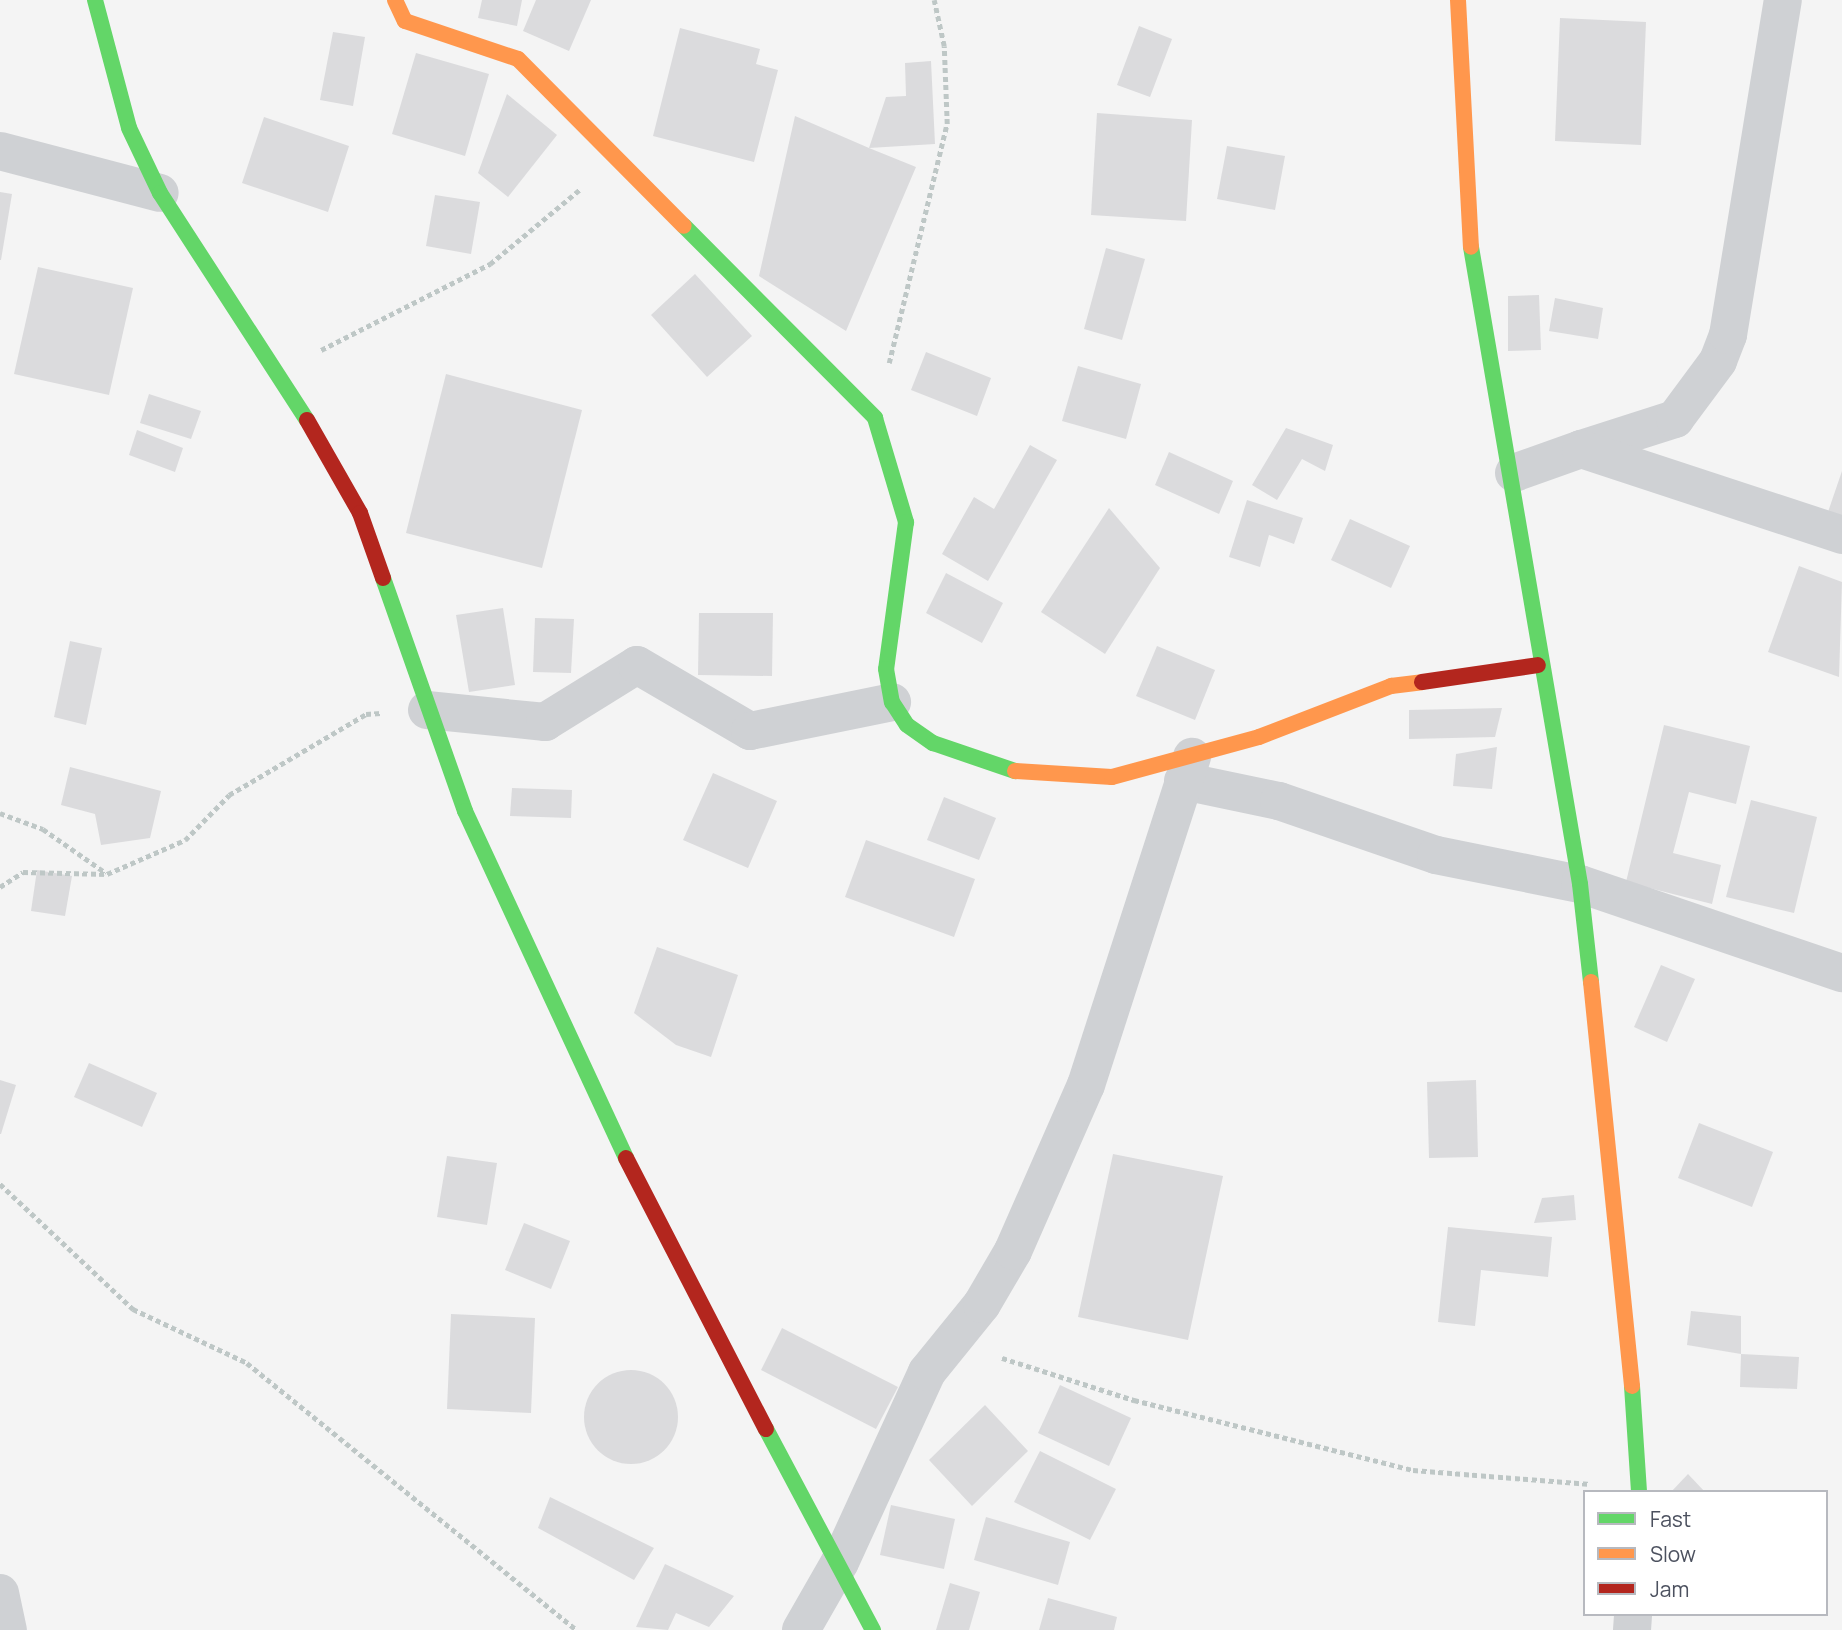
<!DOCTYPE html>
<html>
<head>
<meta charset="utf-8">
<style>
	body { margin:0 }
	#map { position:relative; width:1842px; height:1630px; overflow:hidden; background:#f4f4f4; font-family:Manrope,sans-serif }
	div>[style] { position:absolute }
	.building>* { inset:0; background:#dbdbdd }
	.round { border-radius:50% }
	.path>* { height:4.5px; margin-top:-2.25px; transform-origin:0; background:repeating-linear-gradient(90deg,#bec7c6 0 5px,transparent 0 8.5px) }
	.street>* { height:38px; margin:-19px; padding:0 19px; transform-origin:19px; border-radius:19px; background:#cfd1d4 }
	.fast>* { height:16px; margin:-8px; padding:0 8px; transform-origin:8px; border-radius:8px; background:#63d668 }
	.slow>* { height:16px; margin:-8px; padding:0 8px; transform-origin:8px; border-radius:8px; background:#ff974d }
	.jam>* { height:16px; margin:-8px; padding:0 8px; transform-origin:8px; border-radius:8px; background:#b3261e }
	span { translate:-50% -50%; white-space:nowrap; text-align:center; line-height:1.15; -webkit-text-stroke:5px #fff; paint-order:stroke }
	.legend { position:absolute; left:1583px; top:1490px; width:245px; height:126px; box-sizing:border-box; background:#fff; border:2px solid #b7b9bf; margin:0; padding:9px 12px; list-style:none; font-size:21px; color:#4c515f }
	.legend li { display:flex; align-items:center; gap:14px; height:35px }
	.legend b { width:35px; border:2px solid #b7b9bf }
</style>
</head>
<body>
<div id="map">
	<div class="building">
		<div style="clip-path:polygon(482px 0,522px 0,517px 26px,478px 18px)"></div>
		<div style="clip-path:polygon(536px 0,591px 0,569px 51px,523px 31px)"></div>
		<div style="clip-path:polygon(1560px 18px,1646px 22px,1641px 145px,1555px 141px)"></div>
		<div style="clip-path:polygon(1139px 26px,1172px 39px,1150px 97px,1117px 85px)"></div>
		<div style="clip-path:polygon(680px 28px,760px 49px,756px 64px,778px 70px,754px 162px,653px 136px)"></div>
		<div style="clip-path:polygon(333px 32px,365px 37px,353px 106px,320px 100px)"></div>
		<div style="clip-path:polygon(416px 53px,489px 74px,465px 156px,392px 134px)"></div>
		<div style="clip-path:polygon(931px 61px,935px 144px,869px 148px,916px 167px,846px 331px,759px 276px,795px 116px,869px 148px,886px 97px,906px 96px,905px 63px)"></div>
		<div style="clip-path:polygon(507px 94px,557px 135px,508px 197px,478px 173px)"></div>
		<div style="clip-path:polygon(1097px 113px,1192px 120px,1186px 221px,1091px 215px)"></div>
		<div style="clip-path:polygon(264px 117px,349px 146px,328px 212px,242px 183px)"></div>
		<div style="clip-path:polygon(1227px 146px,1285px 156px,1275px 210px,1217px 199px)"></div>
		<div style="clip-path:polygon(0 192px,12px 194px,1px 260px,0 260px)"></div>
		<div style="clip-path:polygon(435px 195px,480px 202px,471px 254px,426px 246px)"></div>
		<div style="clip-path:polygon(1106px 248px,1145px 259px,1122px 340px,1084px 329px)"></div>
		<div style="clip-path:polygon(38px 267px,133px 288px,109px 395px,14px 374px)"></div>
		<div style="clip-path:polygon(695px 274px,752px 336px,707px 377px,651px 315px)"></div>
		<div style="clip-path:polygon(1539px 295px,1541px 350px,1508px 351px,1508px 296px)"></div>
		<div style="clip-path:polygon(1555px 298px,1603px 308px,1598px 339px,1549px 331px)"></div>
		<div style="clip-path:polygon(926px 352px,991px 378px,977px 416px,911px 390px)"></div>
		<div style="clip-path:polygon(1078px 366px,1141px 384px,1126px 439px,1062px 421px)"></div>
		<div style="clip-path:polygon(446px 374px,582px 410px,542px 568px,406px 533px)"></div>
		<div style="clip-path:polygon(149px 394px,201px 411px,191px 439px,140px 423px)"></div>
		<div style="clip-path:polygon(1286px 428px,1333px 445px,1325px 471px,1302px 459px,1277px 500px,1252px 485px)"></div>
		<div style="clip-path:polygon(137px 430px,183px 448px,175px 472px,129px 455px)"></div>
		<div style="clip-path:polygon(1030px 445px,1057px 460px,988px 581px,942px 554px,974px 497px,994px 509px)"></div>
		<div style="clip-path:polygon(1169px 452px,1233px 481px,1219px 514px,1155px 485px)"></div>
		<div style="clip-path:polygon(1842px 471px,1842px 517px,1828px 512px)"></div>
		<div style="clip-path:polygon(1247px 500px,1303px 518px,1294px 544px,1269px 535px,1260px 567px,1229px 557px)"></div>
		<div style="clip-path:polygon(1109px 508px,1160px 568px,1105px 654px,1041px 612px)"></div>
		<div style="clip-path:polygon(1350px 519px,1410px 546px,1391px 588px,1331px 560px)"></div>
		<div style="clip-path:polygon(1799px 566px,1842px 582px,1839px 677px,1768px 652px)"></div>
		<div style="clip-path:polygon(946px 573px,1003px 603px,982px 643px,926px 613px)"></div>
		<div style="clip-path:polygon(503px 608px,515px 685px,469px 692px,456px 615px)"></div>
		<div style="clip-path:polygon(699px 613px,773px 613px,772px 676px,698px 675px)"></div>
		<div style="clip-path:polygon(535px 618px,574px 619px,571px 673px,533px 672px)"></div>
		<div style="clip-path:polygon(70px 641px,102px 648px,86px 725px,54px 717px)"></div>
		<div style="clip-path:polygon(1157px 646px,1215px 670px,1195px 720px,1136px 696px)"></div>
		<div style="clip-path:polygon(1502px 708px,1495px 737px,1409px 739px,1409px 710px)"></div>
		<div style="clip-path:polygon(1664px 725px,1750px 746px,1736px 804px,1689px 792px,1673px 853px,1721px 865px,1712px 904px,1626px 882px)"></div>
		<div style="clip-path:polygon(1497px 747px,1492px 789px,1453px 786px,1456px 754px)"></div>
		<div style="clip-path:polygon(70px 767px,161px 791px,150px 838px,101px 845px,95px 814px,61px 805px)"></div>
		<div style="clip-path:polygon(713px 773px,777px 801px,748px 868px,683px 840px)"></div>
		<div style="clip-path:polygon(512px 788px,572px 790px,571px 818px,510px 816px)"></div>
		<div style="clip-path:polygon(944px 797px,996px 818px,979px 860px,927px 840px)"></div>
		<div style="clip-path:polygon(1751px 800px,1817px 817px,1794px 913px,1726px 897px)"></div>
		<div style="clip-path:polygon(866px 840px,975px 879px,954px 937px,845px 897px)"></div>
		<div style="clip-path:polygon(37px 870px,72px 876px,65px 916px,31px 911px)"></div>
		<div style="clip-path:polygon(657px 947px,738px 975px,711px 1057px,676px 1045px,634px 1013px)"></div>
		<div style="clip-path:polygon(1661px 965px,1695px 979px,1667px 1042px,1634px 1027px)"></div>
		<div style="clip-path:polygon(89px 1063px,157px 1093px,142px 1127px,74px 1097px)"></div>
		<div style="clip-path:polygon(0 1080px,16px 1085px,1px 1134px,0 1134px)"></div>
		<div style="clip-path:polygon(1476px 1080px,1478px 1157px,1429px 1158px,1427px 1082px)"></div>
		<div style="clip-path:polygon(1699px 1123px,1773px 1152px,1752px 1207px,1678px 1178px)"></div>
		<div style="clip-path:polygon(1113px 1154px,1223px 1176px,1188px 1340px,1078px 1317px)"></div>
		<div style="clip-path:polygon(447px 1156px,497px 1163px,487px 1225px,437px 1217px)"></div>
		<div style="clip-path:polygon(1574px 1195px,1576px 1220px,1534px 1223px,1542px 1198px)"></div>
		<div style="clip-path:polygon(524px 1223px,570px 1241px,551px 1289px,505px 1270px)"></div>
		<div style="clip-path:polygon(1448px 1227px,1552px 1237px,1548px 1277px,1481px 1270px,1475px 1326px,1438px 1322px)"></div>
		<div style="clip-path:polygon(1691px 1311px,1741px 1316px,1741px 1354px,1687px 1345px)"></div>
		<div style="clip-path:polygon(451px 1314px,535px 1318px,531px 1413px,447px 1409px)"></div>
		<div style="clip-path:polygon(782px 1328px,898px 1387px,876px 1429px,761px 1370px)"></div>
		<div style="clip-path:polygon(1741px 1354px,1799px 1357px,1797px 1389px,1740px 1387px)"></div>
		<div class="round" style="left:584px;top:1370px;width:94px;height:94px"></div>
		<div style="clip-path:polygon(1060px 1385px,1131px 1418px,1109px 1466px,1038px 1433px)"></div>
		<div style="clip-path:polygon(985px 1405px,1028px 1451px,972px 1506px,929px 1460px)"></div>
		<div style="clip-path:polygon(1040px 1451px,1116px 1489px,1090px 1540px,1014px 1502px)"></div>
		<div style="clip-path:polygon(1688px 1474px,1705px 1492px,1671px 1492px)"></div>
		<div style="clip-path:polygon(550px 1497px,654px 1548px,634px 1580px,538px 1528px)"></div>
		<div style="clip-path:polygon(891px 1505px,955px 1519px,944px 1569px,880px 1555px)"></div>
		<div style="clip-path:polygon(986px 1517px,1070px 1542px,1058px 1585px,974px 1560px)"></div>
		<div style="clip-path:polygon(665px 1564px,734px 1596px,709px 1627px,676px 1613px,668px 1630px,636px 1627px)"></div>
		<div style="clip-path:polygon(950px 1583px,980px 1592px,969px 1630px,936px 1630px)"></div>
		<div style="clip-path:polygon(1048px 1598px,1117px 1617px,1114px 1630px,1039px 1630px)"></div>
	</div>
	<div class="path">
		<div style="left:321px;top:350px;width:190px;rotate:-27deg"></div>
		<div style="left:490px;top:264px;width:116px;rotate:-39.7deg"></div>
		<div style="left:889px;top:363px;width:246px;rotate:-76.4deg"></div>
		<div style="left:947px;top:124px;width:78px;rotate:-92.2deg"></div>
		<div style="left:944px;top:46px;width:47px;rotate:-102.3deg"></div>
		<div style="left:0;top:813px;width:46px;rotate:20.4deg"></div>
		<div style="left:43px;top:829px;width:77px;rotate:34.9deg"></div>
		<div style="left:0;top:887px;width:27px;rotate:-33deg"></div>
		<div style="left:23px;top:872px;width:84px;rotate:1.4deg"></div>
		<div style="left:107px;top:874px;width:85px;rotate:-23.6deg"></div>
		<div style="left:185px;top:840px;width:63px;rotate:-45.6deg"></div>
		<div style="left:229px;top:795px;width:159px;rotate:-30.6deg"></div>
		<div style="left:366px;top:714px;width:15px;rotate:-4deg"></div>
		<div style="left:0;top:1184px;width:183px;rotate:43.2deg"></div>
		<div style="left:133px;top:1309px;width:126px;rotate:25.3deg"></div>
		<div style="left:247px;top:1363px;width:424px;rotate:39deg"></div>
		<div style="left:1002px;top:1358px;width:139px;rotate:17.7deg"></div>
		<div style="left:1134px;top:1400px;width:288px;rotate:14.1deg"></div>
		<div style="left:1413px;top:1470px;width:178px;rotate:4.5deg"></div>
	</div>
	<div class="street">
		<div style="left:0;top:151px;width:165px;rotate:14.7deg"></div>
		<div style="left:1581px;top:449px;width:99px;rotate:-17.7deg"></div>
		<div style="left:1675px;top:419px;width:72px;rotate:-53.4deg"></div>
		<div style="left:1718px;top:361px;width:28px;rotate:-69deg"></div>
		<div style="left:1728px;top:335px;width:339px;rotate:-80.7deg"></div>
		<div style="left:1514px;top:473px;width:71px;rotate:-19.7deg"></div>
		<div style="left:1581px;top:449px;width:275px;rotate:18.2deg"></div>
		<div style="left:427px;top:710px;width:119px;rotate:5.8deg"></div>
		<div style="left:545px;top:722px;width:108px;rotate:-31.8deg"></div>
		<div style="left:637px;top:665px;width:131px;rotate:30.3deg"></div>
		<div style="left:750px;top:731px;width:145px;rotate:-11.5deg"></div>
		<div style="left:1183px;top:781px;width:98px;rotate:11.8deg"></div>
		<div style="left:1279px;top:801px;width:166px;rotate:19deg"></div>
		<div style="left:1436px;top:855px;width:147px;rotate:11.4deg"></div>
		<div style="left:1580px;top:884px;width:277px;rotate:18.8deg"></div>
		<div style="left:0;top:1593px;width:38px;rotate:78deg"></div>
		<div style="left:801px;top:1630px;width:78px;rotate:-60.2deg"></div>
		<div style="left:840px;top:1562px;width:209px;rotate:-65.4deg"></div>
		<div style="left:927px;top:1372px;width:87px;rotate:-51deg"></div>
		<div style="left:982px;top:1304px;width:61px;rotate:-59.7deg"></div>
		<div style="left:1013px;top:1251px;width:181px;rotate:-66.3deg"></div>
		<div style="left:1086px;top:1085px;width:345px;rotate:-72.1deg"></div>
		<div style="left:1632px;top:1630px;width:16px;rotate:-86deg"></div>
	</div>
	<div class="fast">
		<div style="left:95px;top:0;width:132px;rotate:75.1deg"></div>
		<div style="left:129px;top:128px;width:72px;rotate:64.5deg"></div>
		<div style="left:160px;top:193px;width:270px;rotate:57.1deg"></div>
		<div style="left:684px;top:226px;width:271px;rotate:45.1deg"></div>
		<div style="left:875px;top:418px;width:109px;rotate:73.4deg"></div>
		<div style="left:906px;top:522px;width:148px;rotate:97.7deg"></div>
		<div style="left:886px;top:669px;width:34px;rotate:80deg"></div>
		<div style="left:892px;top:702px;width:27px;rotate:57deg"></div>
		<div style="left:907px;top:725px;width:32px;rotate:35deg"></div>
		<div style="left:933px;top:743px;width:87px;rotate:18.9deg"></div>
		<div style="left:1471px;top:247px;width:646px;rotate:80.29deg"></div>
		<div style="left:1580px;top:884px;width:99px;rotate:83.6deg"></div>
		<div style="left:383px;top:578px;width:247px;rotate:70.6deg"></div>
		<div style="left:465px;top:811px;width:383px;rotate:65.1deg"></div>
		<div style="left:1632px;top:1386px;width:106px;rotate:86.2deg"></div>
		<div style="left:766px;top:1429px;width:228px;rotate:62deg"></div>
	</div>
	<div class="slow">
		<div style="left:395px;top:0;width:23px;rotate:65deg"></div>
		<div style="left:405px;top:21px;width:119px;rotate:18.6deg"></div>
		<div style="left:518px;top:59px;width:235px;rotate:45.2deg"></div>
		<div style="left:1458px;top:0;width:247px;rotate:87deg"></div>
		<div style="left:1015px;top:771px;width:97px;rotate:3.5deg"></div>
		<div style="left:1112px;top:777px;width:152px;rotate:-15.2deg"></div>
		<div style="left:1259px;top:737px;width:142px;rotate:-21.1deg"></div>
		<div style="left:1391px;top:686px;width:31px;rotate:-7deg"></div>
		<div style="left:1591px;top:982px;width:406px;rotate:84.2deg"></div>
	</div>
	<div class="jam">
		<div style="left:307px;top:420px;width:107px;rotate:60.3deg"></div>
		<div style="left:360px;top:513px;width:69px;rotate:70.5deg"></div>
		<div style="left:1422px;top:682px;width:117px;rotate:-8.3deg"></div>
		<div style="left:626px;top:1158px;width:305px;rotate:62.7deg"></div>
	</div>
	<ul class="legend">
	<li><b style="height:9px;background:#63d668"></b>Fast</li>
	<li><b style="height:9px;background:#ff974d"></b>Slow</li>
	<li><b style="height:9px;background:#b3261e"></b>Jam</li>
	</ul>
</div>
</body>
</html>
